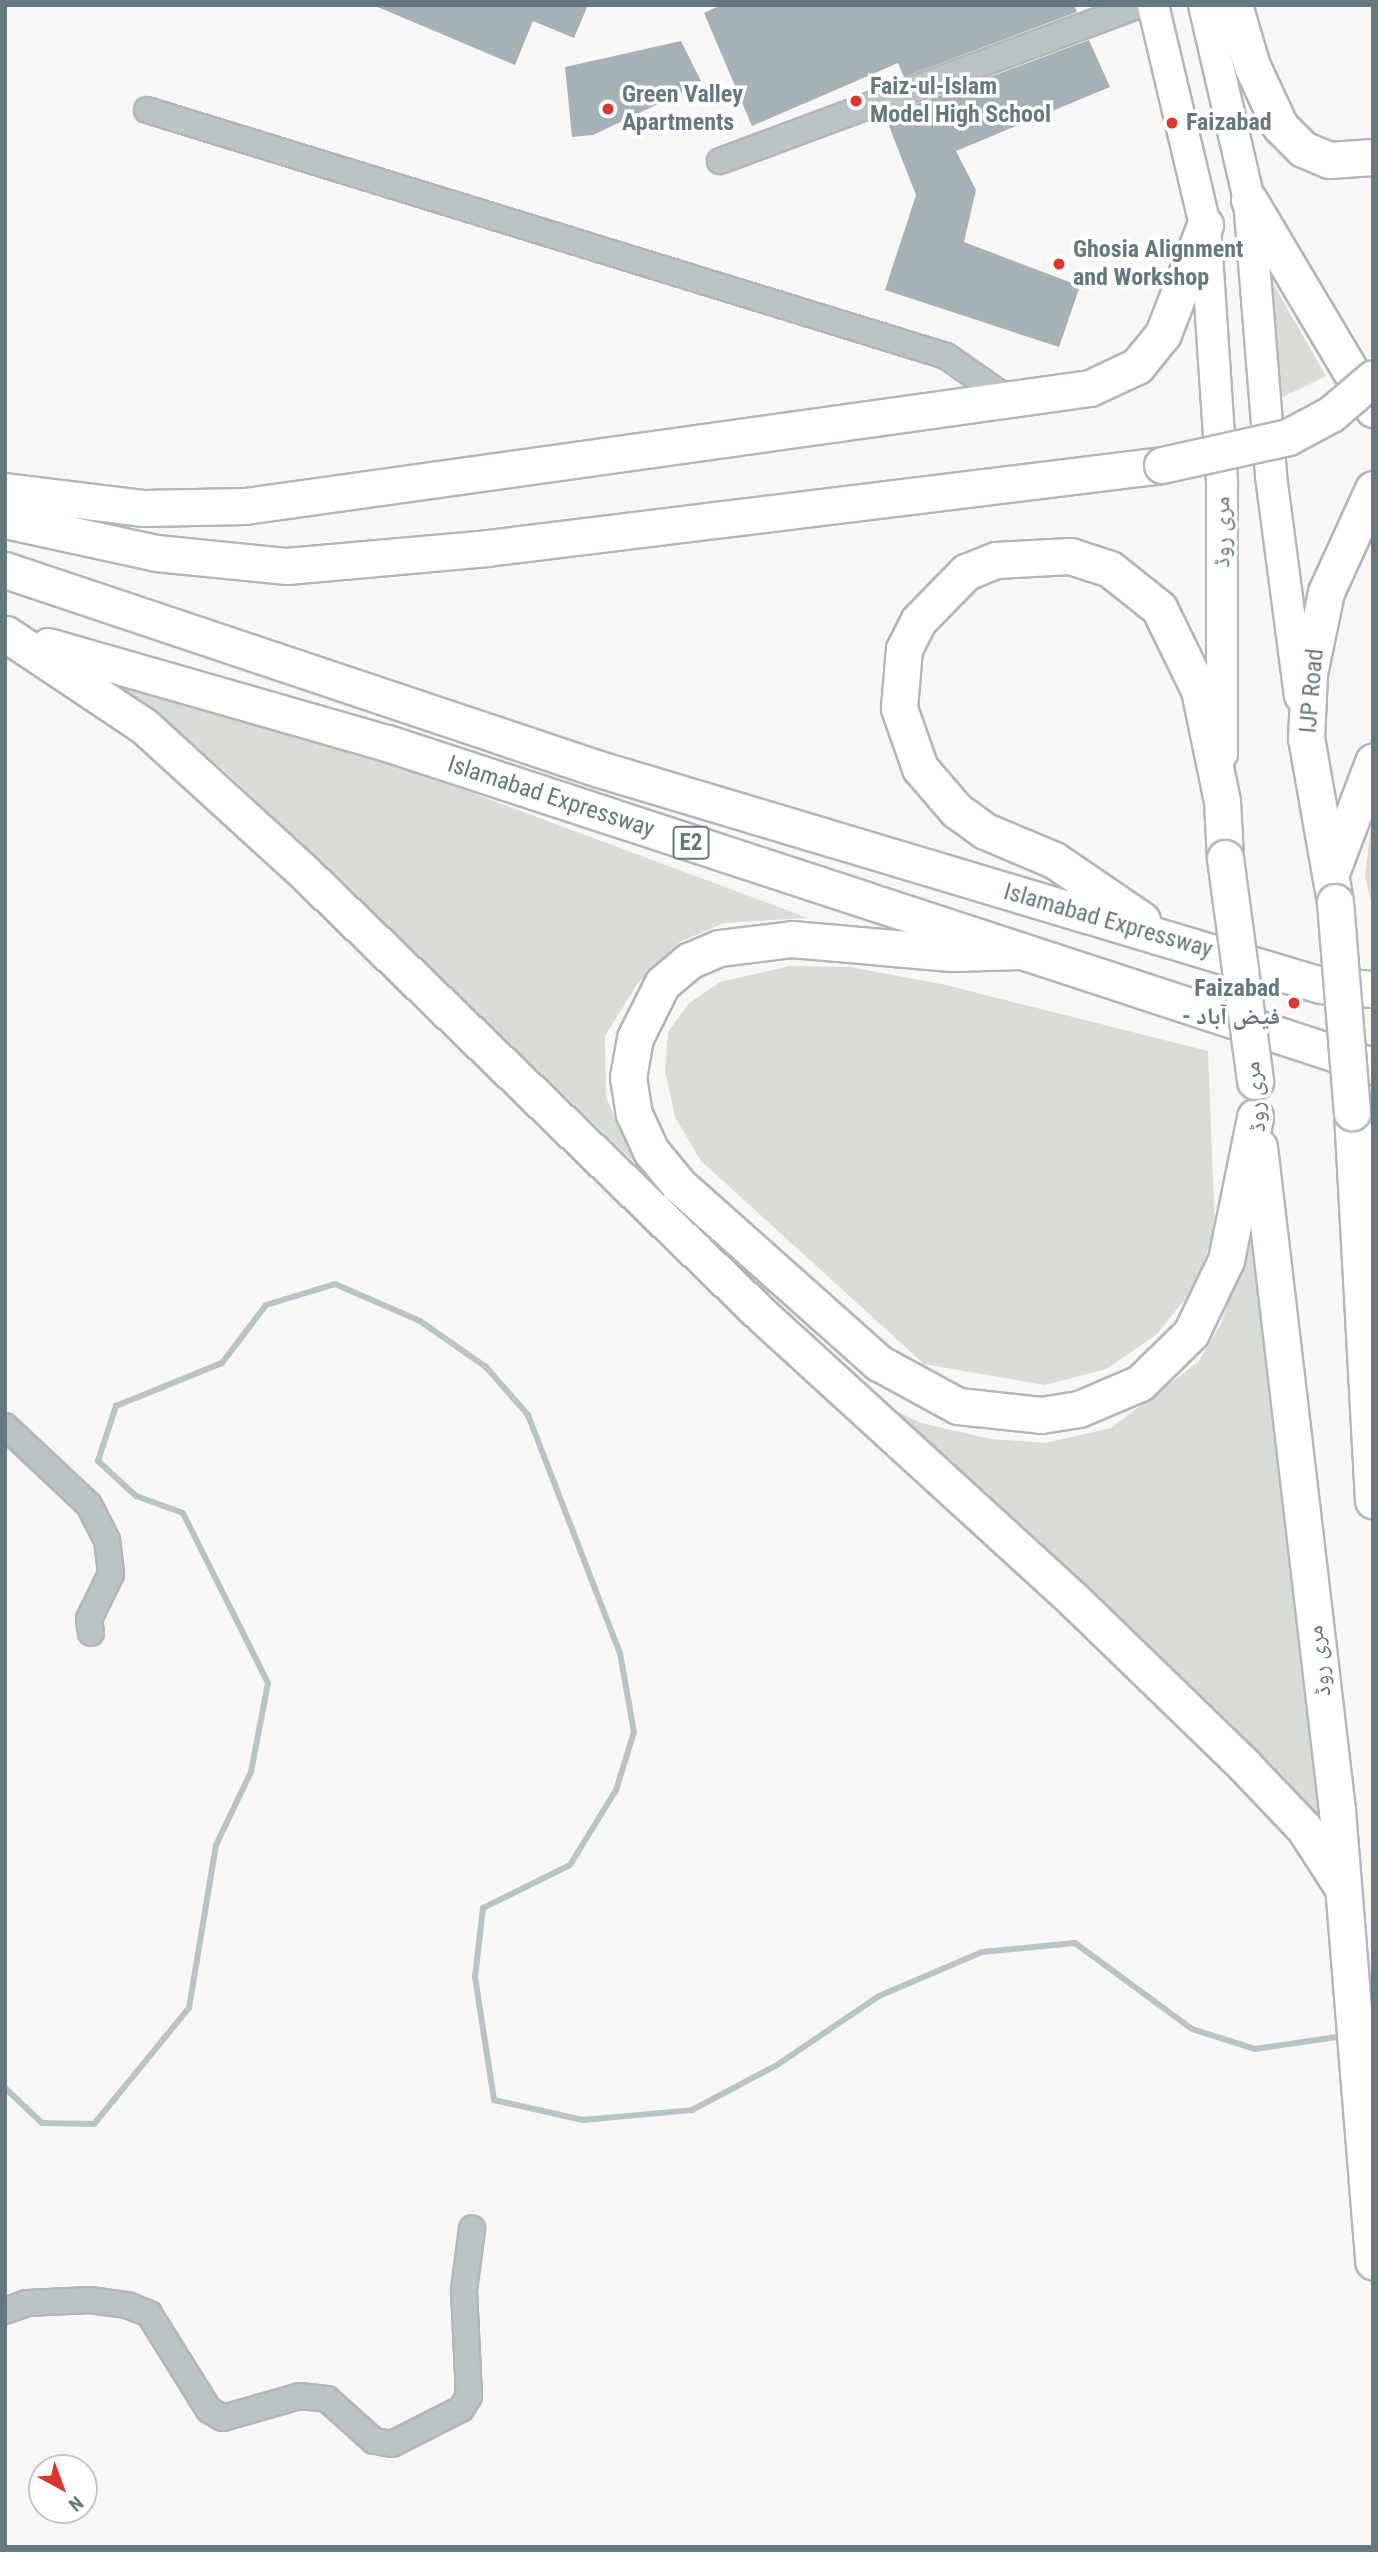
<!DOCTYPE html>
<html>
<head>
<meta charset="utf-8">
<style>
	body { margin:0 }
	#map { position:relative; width:1378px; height:2552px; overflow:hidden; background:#f8f7f5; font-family:"Roboto Condensed","Noto Naskh Arabic",sans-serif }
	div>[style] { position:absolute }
	.green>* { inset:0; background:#d9dcd4 }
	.stream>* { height:6px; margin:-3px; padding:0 3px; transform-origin:3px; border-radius:3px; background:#b5c5c6 }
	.building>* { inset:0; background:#a5b1b4 }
	.roads { filter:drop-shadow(2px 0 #b0b7b9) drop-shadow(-2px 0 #b0b7b9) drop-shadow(0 2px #b0b7b9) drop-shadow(0 -2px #b0b7b9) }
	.minor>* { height:24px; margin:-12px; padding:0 12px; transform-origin:12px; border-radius:12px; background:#bcc3c5 }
	.major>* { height:30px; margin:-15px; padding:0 15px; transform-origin:15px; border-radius:15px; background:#fff }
	.highway>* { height:35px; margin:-17.5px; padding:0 17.5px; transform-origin:17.5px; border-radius:17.5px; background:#fff }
	.bridges { filter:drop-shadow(2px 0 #b2b8ba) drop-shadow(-2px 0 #b2b8ba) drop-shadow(0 2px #b2b8ba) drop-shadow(0 -2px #b2b8ba) }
	.highway-bridge>* { height:35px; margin:-17.5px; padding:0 17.5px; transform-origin:17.5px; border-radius:17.5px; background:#fff }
	.dots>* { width:19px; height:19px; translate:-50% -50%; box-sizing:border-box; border:4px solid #fff; border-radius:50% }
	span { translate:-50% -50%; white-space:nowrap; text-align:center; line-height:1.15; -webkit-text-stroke:7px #fff; paint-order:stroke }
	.shield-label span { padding:2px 5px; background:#fff; border:2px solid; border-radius:5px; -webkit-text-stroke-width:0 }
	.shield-label { font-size:23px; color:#63797f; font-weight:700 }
	.poi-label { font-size:24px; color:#63797f; font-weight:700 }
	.left { translate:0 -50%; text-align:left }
	.right { translate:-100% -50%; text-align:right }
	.street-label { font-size:24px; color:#63797f }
	.frame { position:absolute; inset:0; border:7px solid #63797f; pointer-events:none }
	.north { position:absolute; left:28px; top:2454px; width:70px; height:70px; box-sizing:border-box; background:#fff; border:2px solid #c1c9cc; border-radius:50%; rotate:139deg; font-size:19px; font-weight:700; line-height:28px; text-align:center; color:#63797f }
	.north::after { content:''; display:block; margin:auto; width:24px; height:32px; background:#de352e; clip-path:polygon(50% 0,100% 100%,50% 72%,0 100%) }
</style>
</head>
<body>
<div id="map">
	<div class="green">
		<div style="clip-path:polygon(1271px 280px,1326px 376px,1281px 398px)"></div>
		<div style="clip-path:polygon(102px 673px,392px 763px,808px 918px,724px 923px,680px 942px,638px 983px,605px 1036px,606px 1097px,635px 1163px,225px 771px)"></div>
		<div style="clip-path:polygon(1373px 811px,1373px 909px,1365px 877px)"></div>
		<div style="clip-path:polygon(790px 966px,850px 967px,946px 985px,1208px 1051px,1215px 1231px,1194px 1288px,1156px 1335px,1106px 1369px,1045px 1385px,924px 1364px,701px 1161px,675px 1117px,665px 1071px,668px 1032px,689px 1003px,720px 982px)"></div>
		<div style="clip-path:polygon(1251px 1232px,1327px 1831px,1218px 1716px,890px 1408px,921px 1423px,991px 1439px,1045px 1443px,1111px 1428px,1198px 1362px,1221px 1324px)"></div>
	</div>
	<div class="stream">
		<div style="left:5px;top:2088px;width:51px;rotate:43.4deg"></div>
		<div style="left:42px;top:2123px;width:52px;rotate:1.1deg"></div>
		<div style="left:94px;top:2124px;width:150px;rotate:-50.7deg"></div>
		<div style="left:189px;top:2008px;width:165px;rotate:-80.6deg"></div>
		<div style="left:216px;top:1845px;width:81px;rotate:-64.4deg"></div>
		<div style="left:251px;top:1772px;width:91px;rotate:-79.2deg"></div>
		<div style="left:268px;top:1683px;width:190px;rotate:-116.6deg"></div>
		<div style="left:183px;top:1513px;width:50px;rotate:-160.1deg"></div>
		<div style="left:136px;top:1496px;width:52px;rotate:-137.4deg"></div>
		<div style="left:98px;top:1461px;width:58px;rotate:-71.9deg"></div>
		<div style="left:116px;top:1406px;width:114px;rotate:-22.1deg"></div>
		<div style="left:222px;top:1363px;width:73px;rotate:-52.8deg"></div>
		<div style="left:266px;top:1305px;width:72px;rotate:-16.9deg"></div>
		<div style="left:335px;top:1284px;width:93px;rotate:23.5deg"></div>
		<div style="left:420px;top:1321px;width:80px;rotate:34.9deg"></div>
		<div style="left:486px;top:1367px;width:64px;rotate:48.8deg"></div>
		<div style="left:528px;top:1415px;width:255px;rotate:68.9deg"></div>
		<div style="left:620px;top:1653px;width:80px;rotate:80deg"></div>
		<div style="left:634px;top:1732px;width:61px;rotate:107.2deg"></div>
		<div style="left:616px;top:1790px;width:88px;rotate:121.5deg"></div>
		<div style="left:570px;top:1865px;width:97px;rotate:153.7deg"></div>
		<div style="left:483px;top:1908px;width:69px;rotate:96.6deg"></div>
		<div style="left:475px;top:1977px;width:124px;rotate:81.2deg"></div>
		<div style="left:494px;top:2100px;width:91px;rotate:12.7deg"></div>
		<div style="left:583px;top:2120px;width:109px;rotate:-5.2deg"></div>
		<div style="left:692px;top:2110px;width:96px;rotate:-27.9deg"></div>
		<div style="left:777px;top:2065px;width:123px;rotate:-34.1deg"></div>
		<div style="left:879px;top:1996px;width:112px;rotate:-23.1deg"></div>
		<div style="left:982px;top:1952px;width:93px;rotate:-5.5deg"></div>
		<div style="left:1075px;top:1943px;width:145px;rotate:36.3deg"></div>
		<div style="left:1192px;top:2029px;width:66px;rotate:17.6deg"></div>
		<div style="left:1255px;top:2049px;width:90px;rotate:-8.3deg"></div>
	</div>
	<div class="building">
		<div style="clip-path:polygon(373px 5px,588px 5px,574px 38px,533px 21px,515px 65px)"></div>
		<div style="clip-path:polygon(721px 5px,1074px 5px,1077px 12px,904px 77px,898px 63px,752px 126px,704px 13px)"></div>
		<div style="clip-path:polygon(1089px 40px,1110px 87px,956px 151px,976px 190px,964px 242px,1080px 286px,1059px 347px,885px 290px,916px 195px,885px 116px)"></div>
		<div style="clip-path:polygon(681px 41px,702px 83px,593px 135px,572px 137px,565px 67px)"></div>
	</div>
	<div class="roads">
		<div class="minor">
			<div style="left:147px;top:110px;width:836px;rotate:17.11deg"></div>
			<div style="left:946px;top:356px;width:80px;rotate:34.9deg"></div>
			<div style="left:720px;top:161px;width:448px;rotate:-20.4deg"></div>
			<div style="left:5px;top:1426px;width:115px;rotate:43.2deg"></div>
			<div style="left:89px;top:1505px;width:39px;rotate:63deg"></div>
			<div style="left:107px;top:1540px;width:34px;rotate:83deg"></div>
			<div style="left:111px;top:1574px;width:50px;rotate:116.1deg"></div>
			<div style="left:89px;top:1619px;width:14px;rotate:82deg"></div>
			<div style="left:5px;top:2311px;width:23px;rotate:-20deg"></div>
			<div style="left:27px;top:2303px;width:63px;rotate:-2.7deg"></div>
			<div style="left:90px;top:2300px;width:37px;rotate:8deg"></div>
			<div style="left:127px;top:2305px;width:24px;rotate:22deg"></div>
			<div style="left:149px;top:2314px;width:113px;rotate:58deg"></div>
			<div style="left:209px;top:2410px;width:16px;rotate:30deg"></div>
			<div style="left:223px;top:2418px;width:80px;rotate:-15.9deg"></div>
			<div style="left:300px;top:2396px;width:27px;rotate:6deg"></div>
			<div style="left:327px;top:2399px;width:63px;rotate:41.8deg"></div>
			<div style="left:374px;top:2441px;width:18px;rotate:9deg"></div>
			<div style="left:392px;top:2444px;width:77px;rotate:-26.9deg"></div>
			<div style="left:461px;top:2409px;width:15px;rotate:-58deg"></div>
			<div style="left:469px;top:2396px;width:106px;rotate:-92.7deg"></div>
			<div style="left:464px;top:2290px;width:62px;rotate:-82.5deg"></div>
		</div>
		<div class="major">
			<div style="left:1153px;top:5px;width:226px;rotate:76.7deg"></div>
			<div style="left:1205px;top:225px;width:259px;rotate:86.2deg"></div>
			<div style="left:1222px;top:483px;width:271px;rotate:90deg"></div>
			<div style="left:1204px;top:5px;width:200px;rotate:77deg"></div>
			<div style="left:1249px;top:200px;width:277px;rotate:85.4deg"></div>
			<div style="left:1271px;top:476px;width:222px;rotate:82.5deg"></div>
		</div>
		<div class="highway">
			<div style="left:1234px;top:5px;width:64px;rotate:73.6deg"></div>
			<div style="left:1252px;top:66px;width:66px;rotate:65deg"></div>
			<div style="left:1280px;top:126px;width:33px;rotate:45deg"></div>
			<div style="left:1303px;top:149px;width:28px;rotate:23deg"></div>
			<div style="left:1329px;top:160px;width:44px;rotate:-3.9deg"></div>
			<div style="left:1249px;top:200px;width:243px;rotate:59.3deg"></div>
			<div style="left:5px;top:491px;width:140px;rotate:7deg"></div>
			<div style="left:144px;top:508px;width:101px;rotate:-1.1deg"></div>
			<div style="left:245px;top:506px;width:853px;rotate:-7.95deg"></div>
			<div style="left:1090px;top:388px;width:52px;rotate:-25.1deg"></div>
			<div style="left:1137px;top:366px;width:41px;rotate:-50.9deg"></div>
			<div style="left:1163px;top:334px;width:117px;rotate:-68.9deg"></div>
			<div style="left:5px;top:520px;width:155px;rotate:12.3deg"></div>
			<div style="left:156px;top:553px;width:132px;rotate:5.7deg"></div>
			<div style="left:287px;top:566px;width:201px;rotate:-5.1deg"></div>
			<div style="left:487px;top:548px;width:680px;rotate:-7.01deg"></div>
			<div style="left:5px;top:570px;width:626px;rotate:18.52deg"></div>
			<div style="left:599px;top:769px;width:754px;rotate:16.66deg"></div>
			<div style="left:1321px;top:985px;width:52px;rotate:4.4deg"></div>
			<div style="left:6px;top:634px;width:166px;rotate:33.7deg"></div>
			<div style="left:144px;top:726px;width:219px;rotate:42.4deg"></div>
			<div style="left:306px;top:874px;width:637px;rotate:44.05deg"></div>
			<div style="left:764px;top:1317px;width:421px;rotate:42.4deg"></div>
			<div style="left:1075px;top:1601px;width:235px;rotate:44.1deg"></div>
			<div style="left:1244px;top:1765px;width:87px;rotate:46.4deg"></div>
			<div style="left:1304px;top:1828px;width:72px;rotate:57deg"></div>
			<div style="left:48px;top:646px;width:353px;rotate:16deg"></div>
			<div style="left:387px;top:743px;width:1038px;rotate:18.14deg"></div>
			<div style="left:1332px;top:870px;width:116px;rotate:-69.2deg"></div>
			<div style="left:1335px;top:902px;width:167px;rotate:-100deg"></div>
			<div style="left:1306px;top:738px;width:64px;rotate:-87.3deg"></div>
			<div style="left:1309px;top:674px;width:84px;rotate:-78.3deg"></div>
			<div style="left:1326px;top:592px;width:113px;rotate:-65.5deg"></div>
			<div style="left:1142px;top:920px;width:107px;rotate:-145.7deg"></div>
			<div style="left:1054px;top:860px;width:75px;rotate:-157.2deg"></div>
			<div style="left:985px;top:831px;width:34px;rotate:-144deg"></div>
			<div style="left:957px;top:811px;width:57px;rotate:-130.7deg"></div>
			<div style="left:920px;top:768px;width:64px;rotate:-109.3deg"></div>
			<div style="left:899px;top:708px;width:59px;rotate:-85.2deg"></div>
			<div style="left:904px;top:649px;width:31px;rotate:-63deg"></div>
			<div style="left:918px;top:621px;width:69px;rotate:-45.6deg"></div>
			<div style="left:966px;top:572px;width:32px;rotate:-22deg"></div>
			<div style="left:996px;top:560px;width:74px;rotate:-3.1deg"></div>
			<div style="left:1070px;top:556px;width:42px;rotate:18deg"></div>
			<div style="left:1110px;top:569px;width:63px;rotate:38.5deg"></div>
			<div style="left:1159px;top:608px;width:91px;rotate:64deg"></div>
			<div style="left:1199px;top:690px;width:113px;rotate:78.3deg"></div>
			<div style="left:1222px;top:801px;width:57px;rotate:87deg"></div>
			<div style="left:1020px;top:951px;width:69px;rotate:178.3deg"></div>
			<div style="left:951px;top:953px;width:160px;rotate:-175deg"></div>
			<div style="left:792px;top:939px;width:74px;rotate:173deg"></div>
			<div style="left:719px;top:948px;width:33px;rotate:157deg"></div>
			<div style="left:689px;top:961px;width:35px;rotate:140deg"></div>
			<div style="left:662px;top:984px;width:60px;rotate:116.6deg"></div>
			<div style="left:635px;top:1038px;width:40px;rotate:100deg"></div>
			<div style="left:628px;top:1077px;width:37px;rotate:81deg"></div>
			<div style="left:634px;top:1114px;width:41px;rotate:65.3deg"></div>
			<div style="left:651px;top:1151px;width:44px;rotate:50.5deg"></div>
			<div style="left:679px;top:1185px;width:268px;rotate:41.7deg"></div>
			<div style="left:879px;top:1363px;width:90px;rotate:28.6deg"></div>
			<div style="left:958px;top:1406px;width:83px;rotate:6.2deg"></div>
			<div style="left:1041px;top:1415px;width:38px;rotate:-9deg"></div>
			<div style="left:1079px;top:1409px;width:66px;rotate:-23.1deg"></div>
			<div style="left:1140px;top:1383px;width:71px;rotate:-44.4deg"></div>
			<div style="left:1191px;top:1333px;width:81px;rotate:-64.4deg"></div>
			<div style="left:1226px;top:1260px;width:146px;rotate:-78.5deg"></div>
			<div style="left:1352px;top:1112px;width:389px;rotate:86.9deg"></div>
			<div style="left:1259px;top:1147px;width:668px;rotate:83.29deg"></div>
			<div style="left:1337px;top:1810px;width:453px;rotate:85.4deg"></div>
		</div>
	</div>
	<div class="bridges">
		<div class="highway-bridge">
			<div style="left:1162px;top:465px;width:129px;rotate:-12.5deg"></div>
			<div style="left:1288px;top:437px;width:49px;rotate:-28.1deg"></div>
			<div style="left:1331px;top:414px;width:55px;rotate:-40.6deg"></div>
			<div style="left:1225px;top:858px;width:225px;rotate:82.3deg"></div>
			<div style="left:1335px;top:902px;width:211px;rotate:85.4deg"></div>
		</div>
	</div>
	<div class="dots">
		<div style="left:856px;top:101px;background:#de352e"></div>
		<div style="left:608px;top:109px;background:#de352e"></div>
		<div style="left:1172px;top:123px;background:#de352e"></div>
		<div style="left:1059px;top:264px;background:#de352e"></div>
		<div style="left:1294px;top:1003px;background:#de352e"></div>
	</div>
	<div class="shield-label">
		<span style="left:691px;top:843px">E2</span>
	</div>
	<div class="poi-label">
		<span class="left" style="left:870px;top:101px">Faiz-ul-Islam<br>Model High School</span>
		<span class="left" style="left:622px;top:109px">Green Valley<br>Apartments</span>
		<span class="left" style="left:1186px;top:123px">Faizabad</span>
		<span class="left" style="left:1073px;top:264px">Ghosia Alignment<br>and Workshop</span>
		<span class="right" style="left:1280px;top:1003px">Faizabad<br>- فیض آباد</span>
	</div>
	<div class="street-label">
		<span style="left:1222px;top:532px;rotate:-90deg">مری روڈ</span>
		<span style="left:1312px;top:691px;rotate:-85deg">IJP Road</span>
		<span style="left:551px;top:797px;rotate:18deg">Islamabad Expressway</span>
		<span style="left:1108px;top:921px;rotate:16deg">Islamabad Expressway</span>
		<span style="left:1255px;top:1097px;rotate:-95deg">مری روڈ</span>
		<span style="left:1319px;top:1661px;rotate:-97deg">مری روڈ</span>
	</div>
	<div class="frame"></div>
	<div class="north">N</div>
</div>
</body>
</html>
